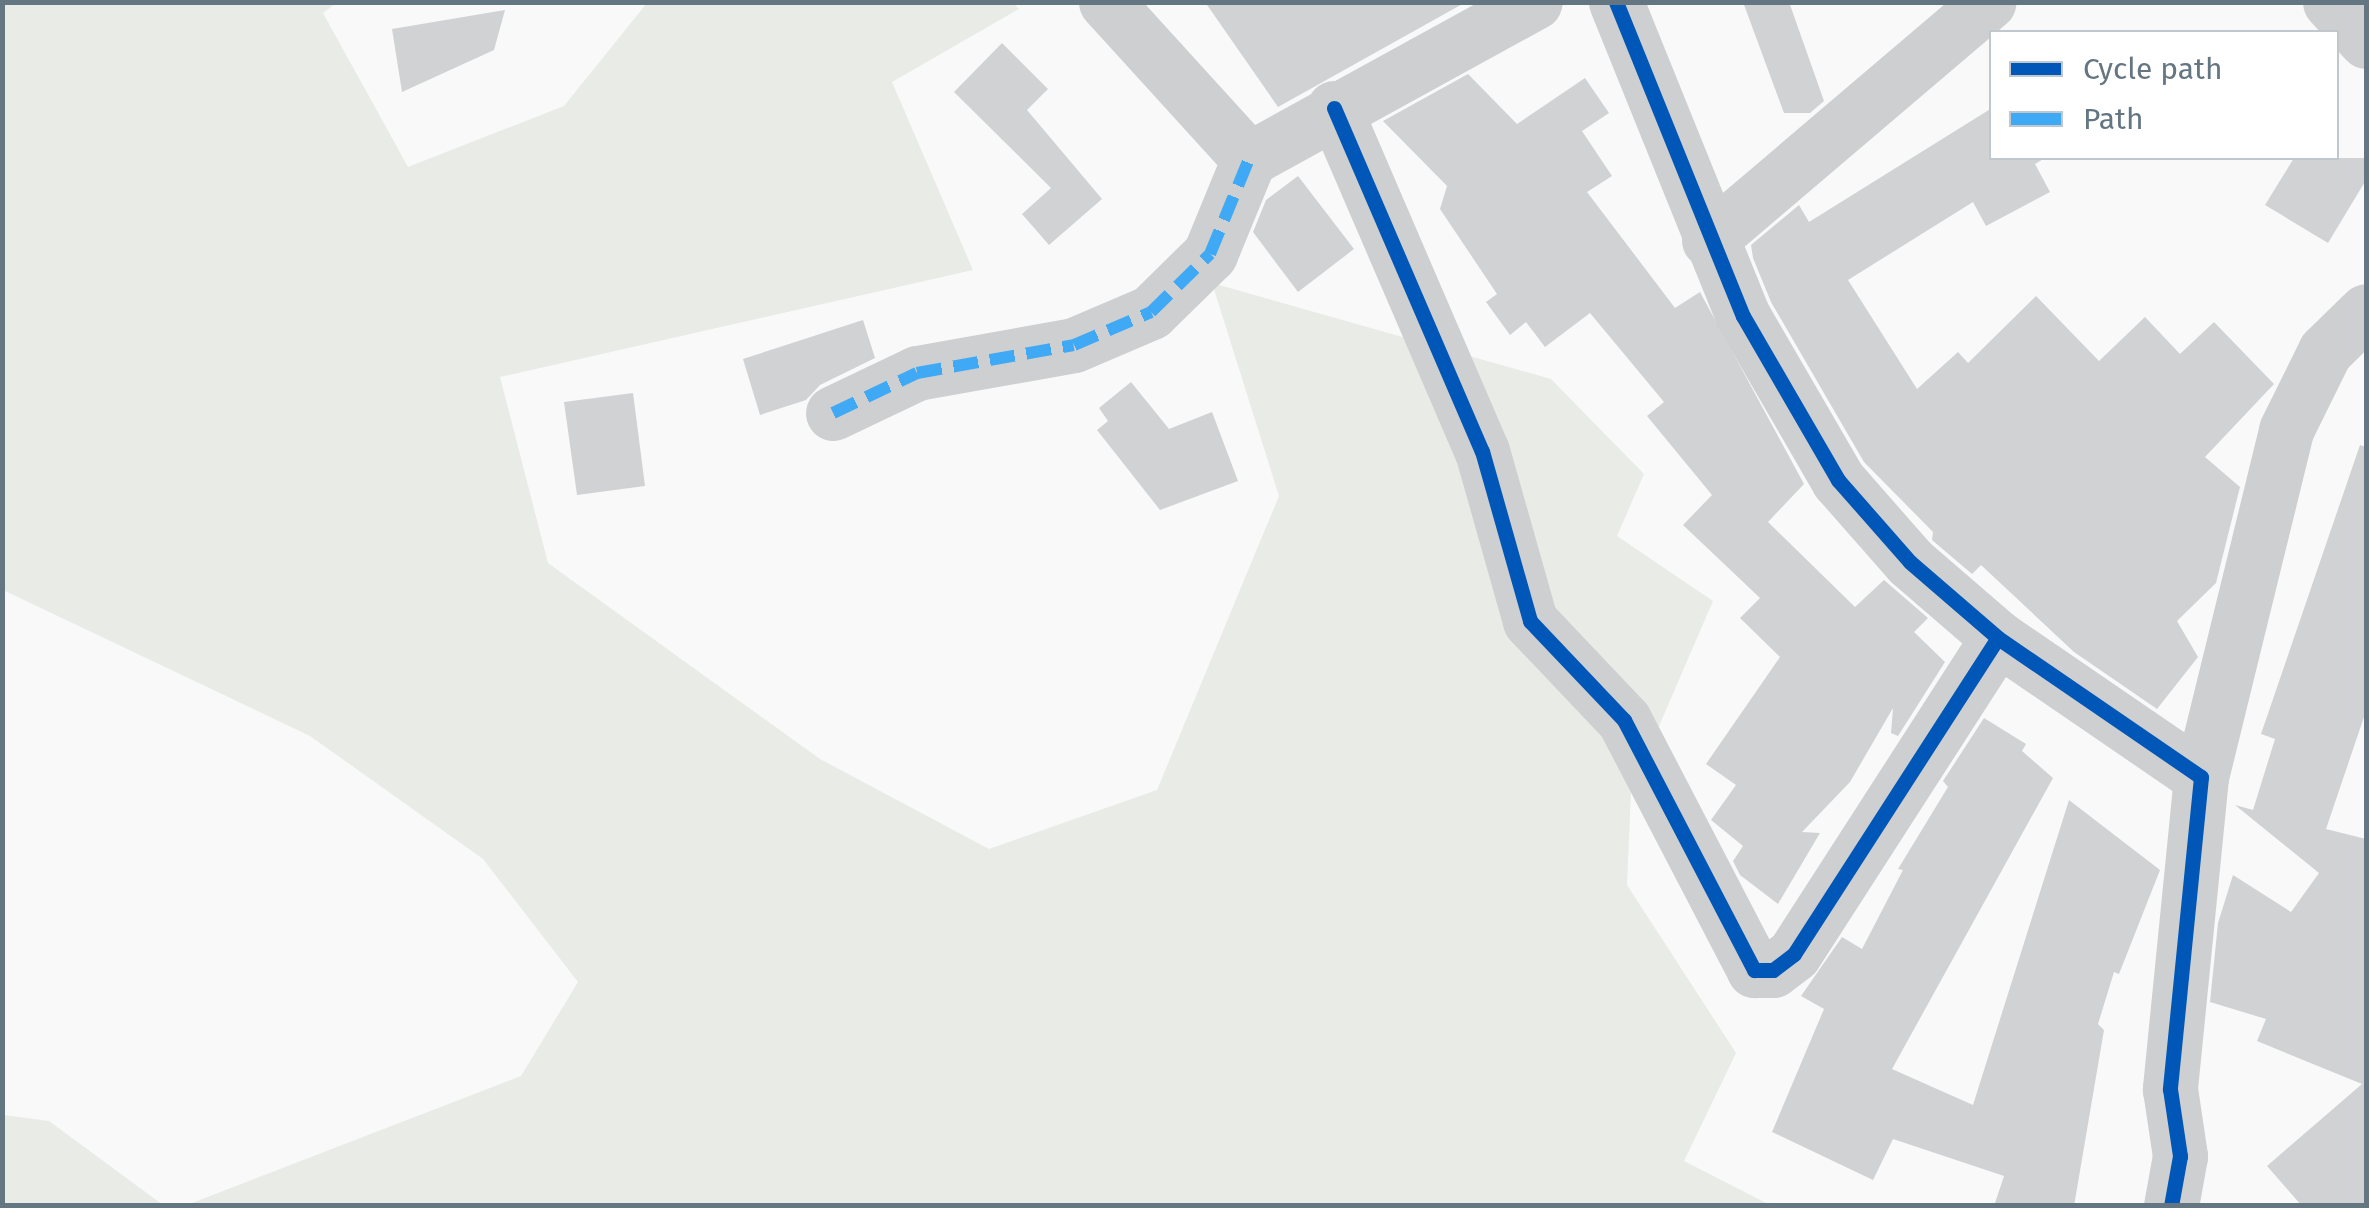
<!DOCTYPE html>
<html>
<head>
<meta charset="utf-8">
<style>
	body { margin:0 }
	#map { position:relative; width:2369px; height:1208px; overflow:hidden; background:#f9f9f9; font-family:"Fira Sans",sans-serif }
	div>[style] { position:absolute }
	.green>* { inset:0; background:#e8ebe6 }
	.building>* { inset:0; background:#d0d2d3 }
	.street>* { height:55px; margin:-27.5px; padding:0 27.5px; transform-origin:27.5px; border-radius:27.5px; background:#cecfd0 }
	.quiet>* { height:12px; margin-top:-6px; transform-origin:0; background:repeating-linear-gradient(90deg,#3fa9f5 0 25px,transparent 0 37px) }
	.cycleway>* { height:15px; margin:-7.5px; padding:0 7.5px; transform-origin:7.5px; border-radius:7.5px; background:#0057b8 }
	span { translate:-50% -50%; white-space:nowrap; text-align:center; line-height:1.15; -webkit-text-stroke:10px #fff; paint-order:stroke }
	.frame { position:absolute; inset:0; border:5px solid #657683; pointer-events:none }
	.legend { position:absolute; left:1989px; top:30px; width:350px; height:130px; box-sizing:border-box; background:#fff; border:2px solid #c1c8cd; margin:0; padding:12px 18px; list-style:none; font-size:30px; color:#657683 }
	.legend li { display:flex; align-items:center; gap:20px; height:50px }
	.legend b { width:50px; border:2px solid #c1c8cd }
</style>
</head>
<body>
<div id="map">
	<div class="green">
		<div style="clip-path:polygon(3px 3px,336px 3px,323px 13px,408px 167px,564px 106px,647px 3px,1013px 3px,1019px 9px,892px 82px,973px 270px,500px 377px,548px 563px,820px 759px,989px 849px,1157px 790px,1279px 496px,1212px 283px,1551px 379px,1644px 474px,1617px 536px,1713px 601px,1631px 791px,1627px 885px,1736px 1053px,1684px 1161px,1770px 1205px,187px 1205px,521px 1076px,578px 982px,483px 859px,310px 736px,3px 590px)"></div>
		<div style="clip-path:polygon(3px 1115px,49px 1121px,163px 1205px,3px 1205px)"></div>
	</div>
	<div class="building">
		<div style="clip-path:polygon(1205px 2px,1466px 2px,1278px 107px)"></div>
		<div style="clip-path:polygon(1743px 2px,1789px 2px,1824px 101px,1810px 113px,1784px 113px)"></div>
		<div style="clip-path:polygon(505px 10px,494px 50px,402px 92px,392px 29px)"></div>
		<div style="clip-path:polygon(1002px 43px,1048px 89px,1027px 110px,1102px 199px,1049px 245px,1022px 214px,1051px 188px,954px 92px)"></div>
		<div style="clip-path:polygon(1468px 74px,1517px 124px,1585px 78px,1609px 113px,1582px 131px,1612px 176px,1587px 192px,1675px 308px,1700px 292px,1804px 484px,1768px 522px,1855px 607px,1884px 580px,1928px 618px,1914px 632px,1945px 662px,1898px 736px,1891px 733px,1893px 708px,1850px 782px,1802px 832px,1820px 833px,1778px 904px,1740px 875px,1733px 861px,1743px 846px,1711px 820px,1736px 785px,1706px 764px,1780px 657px,1740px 618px,1760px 598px,1683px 525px,1712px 495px,1647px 416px,1664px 402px,1590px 313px,1545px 347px,1526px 322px,1510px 335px,1486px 302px,1497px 294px,1440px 209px,1447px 186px,1383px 121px)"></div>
		<div style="clip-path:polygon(1992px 108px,1992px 158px,2045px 158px,2035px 164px,2050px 192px,1986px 226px,1973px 202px,1848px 280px,1917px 389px,1958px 352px,1968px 363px,2036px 296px,2099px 361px,2145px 317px,2180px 354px,2214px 322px,2274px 384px,2205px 457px,2240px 487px,2216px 583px,2177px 621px,2198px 657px,2157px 709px,2074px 652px,1981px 565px,1972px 574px,1932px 540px,1933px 532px,1864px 462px,1771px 302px,1753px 258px,1751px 245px,1799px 205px,1809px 222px)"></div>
		<div style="clip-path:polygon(2294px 158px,2366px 158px,2366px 180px,2328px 243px,2265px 205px)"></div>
		<div style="clip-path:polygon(1298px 176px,1354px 249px,1298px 292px,1253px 232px,1266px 200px)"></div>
		<div style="clip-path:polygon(863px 320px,875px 358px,820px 385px,806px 400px,760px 415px,743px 359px)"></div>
		<div style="clip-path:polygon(1131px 382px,1169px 429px,1212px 412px,1238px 481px,1160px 510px,1097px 430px,1108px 421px,1099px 408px)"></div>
		<div style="clip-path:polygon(633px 393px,645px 486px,577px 495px,564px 402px)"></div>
		<div style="clip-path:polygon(2360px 445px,2366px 447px,2366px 711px,2326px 829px,2366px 839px,2366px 1206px,2302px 1206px,2267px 1166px,2362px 1084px,2257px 1041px,2266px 1019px,2210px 1002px,2218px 923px,2233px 875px,2291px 912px,2319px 873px,2235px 805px,2253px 810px,2275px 739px,2261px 734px)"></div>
		<div style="clip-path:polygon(1984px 718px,2026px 744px,2022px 751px,2053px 778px,1892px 1069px,1973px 1105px,2069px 800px,2160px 870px,2119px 974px,2114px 972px,2098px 1024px,2104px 1030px,2074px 1206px,1994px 1206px,2004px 1176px,1893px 1139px,1873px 1180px,1772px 1132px,1824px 1009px,1801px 996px,1842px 937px,1862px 949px,1903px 870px,1898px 869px,1948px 787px,1943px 781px)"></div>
	</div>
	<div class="street">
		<div style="left:1106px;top:2px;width:212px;rotate:47.7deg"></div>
		<div style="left:1249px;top:159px;width:326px;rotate:-28.8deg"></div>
		<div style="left:1616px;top:2px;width:339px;rotate:68deg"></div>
		<div style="left:1743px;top:316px;width:190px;rotate:59.9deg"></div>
		<div style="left:1838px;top:480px;width:109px;rotate:48.7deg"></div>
		<div style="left:1910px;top:562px;width:116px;rotate:40.8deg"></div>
		<div style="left:1998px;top:638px;width:246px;rotate:34.4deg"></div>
		<div style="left:2201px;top:777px;width:314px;rotate:95.7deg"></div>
		<div style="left:2170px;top:1089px;width:68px;rotate:81.5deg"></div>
		<div style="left:2180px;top:1156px;width:51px;rotate:100.2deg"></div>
		<div style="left:2330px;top:2px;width:53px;rotate:47.3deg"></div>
		<div style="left:1334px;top:108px;width:374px;rotate:66.7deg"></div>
		<div style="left:1482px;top:451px;width:177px;rotate:74.2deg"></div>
		<div style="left:1530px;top:621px;width:137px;rotate:46.5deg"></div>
		<div style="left:1624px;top:720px;width:282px;rotate:62.5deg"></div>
		<div style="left:1754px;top:970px;width:19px"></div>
		<div style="left:1773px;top:970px;width:26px;rotate:-37deg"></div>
		<div style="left:1794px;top:954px;width:376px;rotate:-57.2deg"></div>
		<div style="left:1709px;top:240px;width:367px;rotate:-40.4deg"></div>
		<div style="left:833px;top:413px;width:93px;rotate:-25.5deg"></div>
		<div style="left:917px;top:373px;width:159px;rotate:-10.1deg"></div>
		<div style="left:1074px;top:345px;width:84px;rotate:-23.2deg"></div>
		<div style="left:1151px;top:312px;width:83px;rotate:-44.5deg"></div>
		<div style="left:1210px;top:254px;width:103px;rotate:-67.7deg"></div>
		<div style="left:2201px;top:777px;width:357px;rotate:-76.2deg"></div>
		<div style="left:2286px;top:430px;width:88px;rotate:-63.7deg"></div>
		<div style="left:2325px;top:351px;width:57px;rotate:-44.3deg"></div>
	</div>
	<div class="quiet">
		<div style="left:833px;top:413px;width:93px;rotate:-25.5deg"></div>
		<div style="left:917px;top:373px;width:159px;rotate:-10.1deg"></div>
		<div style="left:1074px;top:345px;width:84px;rotate:-23.2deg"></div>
		<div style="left:1151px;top:312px;width:83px;rotate:-44.5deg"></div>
		<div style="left:1210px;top:254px;width:103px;rotate:-67.7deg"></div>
	</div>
	<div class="cycleway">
		<div style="left:1616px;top:2px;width:339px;rotate:68deg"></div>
		<div style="left:1743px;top:316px;width:190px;rotate:59.9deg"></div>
		<div style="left:1838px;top:480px;width:109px;rotate:48.7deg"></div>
		<div style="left:1910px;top:562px;width:116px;rotate:40.8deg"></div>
		<div style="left:1998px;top:638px;width:246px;rotate:34.4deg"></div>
		<div style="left:2201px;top:777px;width:314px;rotate:95.7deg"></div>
		<div style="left:2170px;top:1089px;width:68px;rotate:81.5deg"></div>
		<div style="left:2180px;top:1156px;width:51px;rotate:100.2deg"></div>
		<div style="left:1334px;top:108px;width:374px;rotate:66.7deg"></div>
		<div style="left:1482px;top:451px;width:177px;rotate:74.2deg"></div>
		<div style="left:1530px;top:621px;width:137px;rotate:46.5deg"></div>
		<div style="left:1624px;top:720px;width:282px;rotate:62.5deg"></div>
		<div style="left:1754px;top:970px;width:19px"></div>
		<div style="left:1773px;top:970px;width:26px;rotate:-37deg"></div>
		<div style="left:1794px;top:954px;width:376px;rotate:-57.2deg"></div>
	</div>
	<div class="frame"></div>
	<ul class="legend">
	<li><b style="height:12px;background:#0057b8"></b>Cycle path</li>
	<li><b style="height:12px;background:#3fa9f5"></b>Path</li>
	</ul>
</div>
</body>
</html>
